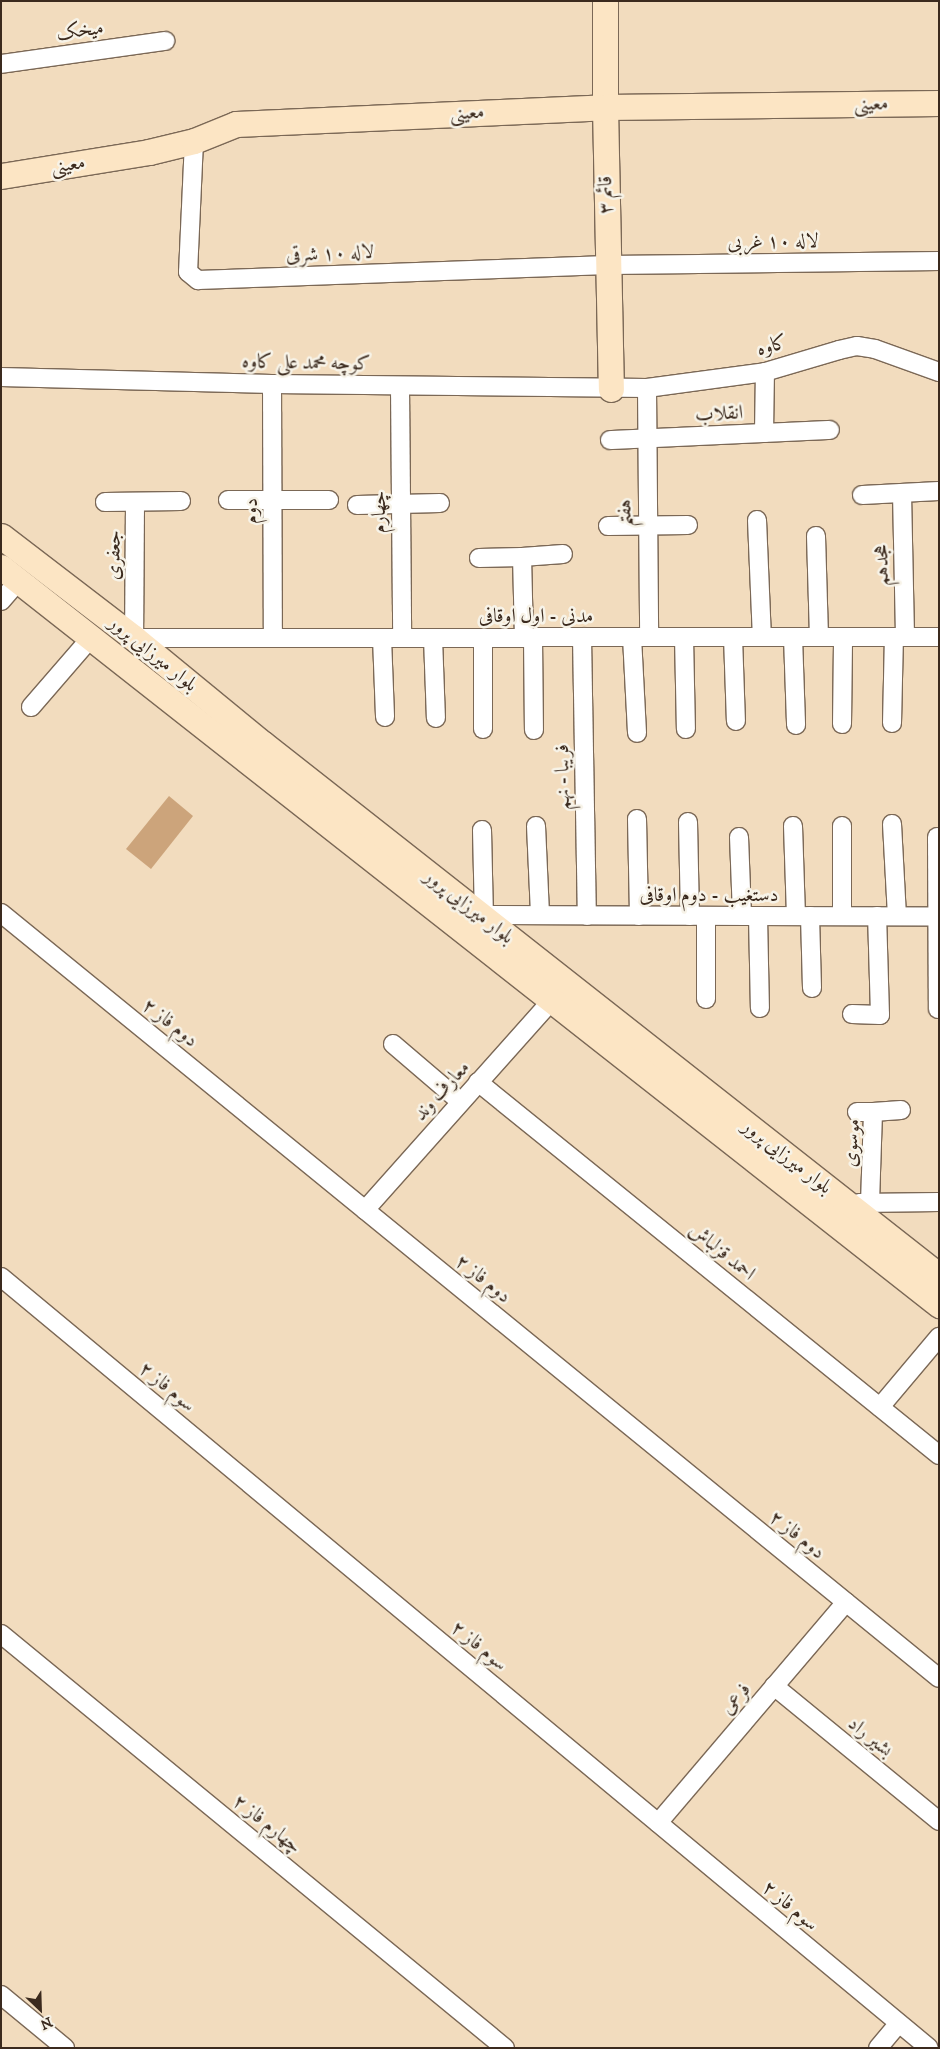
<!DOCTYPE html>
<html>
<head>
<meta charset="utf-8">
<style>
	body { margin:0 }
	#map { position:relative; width:940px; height:2049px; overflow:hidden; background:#f2dcbe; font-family:"IM FELL DW Pica",Amiri,serif }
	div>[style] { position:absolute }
	.building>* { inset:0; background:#cca47b }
	.roads { filter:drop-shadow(1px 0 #7b6856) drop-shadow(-1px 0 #7b6856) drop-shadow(0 1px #7b6856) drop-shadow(0 -1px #7b6856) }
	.street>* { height:18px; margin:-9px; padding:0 9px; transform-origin:9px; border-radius:9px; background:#fff }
	.secondary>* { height:25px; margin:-12.5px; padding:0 12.5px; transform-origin:12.5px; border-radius:12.5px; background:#fce5c4 }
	span { translate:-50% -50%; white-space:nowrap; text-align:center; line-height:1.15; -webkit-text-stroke:5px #f7f3e8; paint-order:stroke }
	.street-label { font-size:20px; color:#3b2a1e }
	.frame { position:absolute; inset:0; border:2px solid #3b2a1e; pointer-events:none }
	.north { position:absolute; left:15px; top:1984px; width:50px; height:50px; -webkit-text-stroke:4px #f7f3e8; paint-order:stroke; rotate:156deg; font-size:14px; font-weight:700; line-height:20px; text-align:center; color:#3b2a1e }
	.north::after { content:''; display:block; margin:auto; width:18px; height:22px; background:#3b2a1e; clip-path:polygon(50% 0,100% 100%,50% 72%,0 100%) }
</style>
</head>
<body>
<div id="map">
	<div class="building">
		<div style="clip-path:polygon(169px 796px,193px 816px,151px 869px,126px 849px)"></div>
	</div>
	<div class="roads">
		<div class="street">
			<div style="left:1px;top:64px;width:166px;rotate:-8deg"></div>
			<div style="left:194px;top:141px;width:131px;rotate:92.6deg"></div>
			<div style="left:188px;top:272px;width:13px;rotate:39deg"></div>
			<div style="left:198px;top:280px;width:410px;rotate:-2.1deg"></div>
			<div style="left:608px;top:265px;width:331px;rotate:-0.7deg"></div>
			<div style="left:1px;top:377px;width:271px;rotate:1.5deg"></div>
			<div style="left:272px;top:384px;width:375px;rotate:0.6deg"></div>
			<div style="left:647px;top:388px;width:119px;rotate:-7.7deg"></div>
			<div style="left:765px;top:372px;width:77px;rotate:-16.6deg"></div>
			<div style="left:839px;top:350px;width:18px;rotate:-13deg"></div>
			<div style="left:857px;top:346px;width:18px;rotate:9deg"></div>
			<div style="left:875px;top:349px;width:68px;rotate:19.8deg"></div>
			<div style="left:272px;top:384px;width:254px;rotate:89.8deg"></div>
			<div style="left:400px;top:386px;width:252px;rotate:89.5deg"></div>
			<div style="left:647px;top:388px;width:249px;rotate:89.5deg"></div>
			<div style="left:764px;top:433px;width:61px;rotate:-89.1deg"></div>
			<div style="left:610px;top:440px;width:220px;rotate:-2.6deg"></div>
			<div style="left:902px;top:493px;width:144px;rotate:88.8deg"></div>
			<div style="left:862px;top:495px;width:77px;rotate:-3deg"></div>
			<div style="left:228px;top:500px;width:101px"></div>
			<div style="left:105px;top:502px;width:76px;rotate:-0.8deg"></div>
			<div style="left:135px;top:502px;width:136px;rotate:90.4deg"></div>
			<div style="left:134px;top:638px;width:805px;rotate:-0.07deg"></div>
			<div style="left:357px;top:505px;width:83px;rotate:-1.4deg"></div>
			<div style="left:757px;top:520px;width:117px;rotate:87.6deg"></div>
			<div style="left:608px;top:526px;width:80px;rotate:-0.7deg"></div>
			<div style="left:816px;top:536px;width:101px;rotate:88.3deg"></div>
			<div style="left:479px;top:558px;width:43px;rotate:-1.3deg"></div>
			<div style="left:1px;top:601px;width:28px;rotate:-49deg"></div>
			<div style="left:582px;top:637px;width:279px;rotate:89deg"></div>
			<div style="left:632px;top:637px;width:96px;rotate:87deg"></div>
			<div style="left:684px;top:637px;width:92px;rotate:88.8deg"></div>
			<div style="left:733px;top:637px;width:84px;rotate:88deg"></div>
			<div style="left:793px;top:637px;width:88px;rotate:88deg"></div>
			<div style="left:382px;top:638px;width:79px;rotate:87.8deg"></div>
			<div style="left:433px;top:638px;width:80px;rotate:87.9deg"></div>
			<div style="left:524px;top:638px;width:81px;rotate:-91.4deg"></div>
			<div style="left:522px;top:557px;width:41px;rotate:-4.2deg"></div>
			<div style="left:533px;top:638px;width:92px;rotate:89.4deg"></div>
			<div style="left:31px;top:707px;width:90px;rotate:-49.1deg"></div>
			<div style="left:892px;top:723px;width:86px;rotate:-88.7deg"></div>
			<div style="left:842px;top:724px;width:87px;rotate:-89.3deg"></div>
			<div style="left:483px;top:729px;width:91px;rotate:-90deg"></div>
			<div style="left:637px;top:819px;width:97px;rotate:88.8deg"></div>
			<div style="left:688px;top:822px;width:94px;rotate:88.8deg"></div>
			<div style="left:892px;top:824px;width:92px;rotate:86.9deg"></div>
			<div style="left:536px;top:826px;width:89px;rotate:87.4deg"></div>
			<div style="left:793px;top:826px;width:90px;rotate:88.1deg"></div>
			<div style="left:482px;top:830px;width:85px;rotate:88.7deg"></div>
			<div style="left:739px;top:837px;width:79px;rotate:87.8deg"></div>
			<div style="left:937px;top:837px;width:172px;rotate:89.7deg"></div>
			<div style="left:1px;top:913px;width:1210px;rotate:39.2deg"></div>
			<div style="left:479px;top:915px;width:460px;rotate:0.2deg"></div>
			<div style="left:758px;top:916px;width:92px;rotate:88.8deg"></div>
			<div style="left:810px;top:916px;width:72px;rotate:88.4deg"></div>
			<div style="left:842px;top:916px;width:90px;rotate:-90deg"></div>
			<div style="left:706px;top:999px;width:83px;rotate:-90deg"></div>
			<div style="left:852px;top:1014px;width:28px;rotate:2deg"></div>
			<div style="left:880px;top:1015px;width:99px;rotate:-91.7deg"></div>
			<div style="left:393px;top:1044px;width:89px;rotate:40.5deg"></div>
			<div style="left:478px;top:1082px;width:593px;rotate:38.98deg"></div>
			<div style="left:857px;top:1112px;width:16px"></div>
			<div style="left:859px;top:1203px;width:80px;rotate:-0.7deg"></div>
			<div style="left:870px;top:1203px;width:91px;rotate:-88.1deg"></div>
			<div style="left:873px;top:1112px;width:28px;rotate:-4deg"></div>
			<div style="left:365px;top:1210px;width:280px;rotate:-48.3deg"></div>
			<div style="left:1px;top:1277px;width:1206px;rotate:39.72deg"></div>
			<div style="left:880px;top:1407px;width:92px;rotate:-49.9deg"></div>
			<div style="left:1px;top:1634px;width:652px;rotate:39.4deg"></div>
			<div style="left:774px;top:1686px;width:213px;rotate:39.3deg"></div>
			<div style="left:658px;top:1823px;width:290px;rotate:-49.6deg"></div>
			<div style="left:1px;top:1995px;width:83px;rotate:39.6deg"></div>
			<div style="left:878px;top:2048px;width:31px;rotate:-50deg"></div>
		</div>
		<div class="secondary">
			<div style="left:605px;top:1px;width:106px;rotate:90deg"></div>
			<div style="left:605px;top:107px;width:282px;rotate:88.8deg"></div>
			<div style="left:1px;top:176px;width:150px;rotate:-9.2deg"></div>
			<div style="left:149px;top:152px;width:46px;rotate:-13.7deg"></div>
			<div style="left:194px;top:141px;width:45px;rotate:-22deg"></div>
			<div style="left:236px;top:124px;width:369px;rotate:-2.6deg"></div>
			<div style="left:605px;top:107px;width:334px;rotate:-0.7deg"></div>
			<div style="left:1px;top:536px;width:168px;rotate:37.5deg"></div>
			<div style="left:134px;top:638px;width:166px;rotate:39.4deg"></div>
			<div style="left:262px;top:743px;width:862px;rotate:38.21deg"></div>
			<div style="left:1px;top:567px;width:1194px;rotate:38.19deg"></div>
		</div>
	</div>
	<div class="street-label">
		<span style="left:80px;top:31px;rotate:-8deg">میخک</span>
		<span style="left:871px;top:104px;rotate:-1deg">معینی</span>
		<span style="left:467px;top:113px;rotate:-3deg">معینی</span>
		<span style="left:68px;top:165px;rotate:-9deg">معینی</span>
		<span style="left:606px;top:195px;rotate:-91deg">قائم ۳</span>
		<span style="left:773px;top:242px;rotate:-1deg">لاله ۱۰ غربی</span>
		<span style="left:330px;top:254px;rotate:-2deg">لاله ۱۰ شرقی</span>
		<span style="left:772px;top:346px;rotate:-15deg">کاوه</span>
		<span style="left:306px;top:363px;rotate:1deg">کوچه محمد علی کاوه</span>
		<span style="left:719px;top:414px;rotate:-3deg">انقلاب</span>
		<span style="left:251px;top:511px;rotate:-90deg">دوم</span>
		<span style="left:379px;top:512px;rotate:-90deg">چهارم</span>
		<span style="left:625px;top:513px;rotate:-90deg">هفتم</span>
		<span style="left:114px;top:555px;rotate:-89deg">جعفری</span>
		<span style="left:882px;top:565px;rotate:-91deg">هجدهم</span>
		<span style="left:536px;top:616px">مدنی - اول اوقافی</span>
		<span style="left:153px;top:654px;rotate:39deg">بلوار میرزایی پرور</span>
		<span style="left:563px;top:777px;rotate:-91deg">فریبا - نهم</span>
		<span style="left:709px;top:895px">دستغیب - دوم اوقافی</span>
		<span style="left:469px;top:907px;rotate:38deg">بلوار میرزایی پرور</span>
		<span style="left:170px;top:1023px;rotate:39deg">دوم فاز ۲</span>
		<span style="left:442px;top:1091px;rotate:-48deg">معارف وند</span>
		<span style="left:852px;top:1143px;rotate:-86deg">موسوی</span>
		<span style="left:787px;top:1157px;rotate:38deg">بلوار میرزایی پرور</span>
		<span style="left:722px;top:1252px;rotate:39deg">احمد قزلباش</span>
		<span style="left:483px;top:1279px;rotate:39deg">دوم فاز ۲</span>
		<span style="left:167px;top:1387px;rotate:40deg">سوم فاز ۲</span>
		<span style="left:797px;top:1535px;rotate:39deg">دوم فاز ۲</span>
		<span style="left:479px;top:1646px;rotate:40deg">سوم فاز ۲</span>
		<span style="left:736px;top:1699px;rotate:-50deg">فرعی</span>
		<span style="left:870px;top:1737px;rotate:39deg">بشیر راد</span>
		<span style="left:267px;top:1824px;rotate:39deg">چهارم فاز ۲</span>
		<span style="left:790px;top:1906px;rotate:40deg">سوم فاز ۲</span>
	</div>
	<div class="frame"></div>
	<div class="north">N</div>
</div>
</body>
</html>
